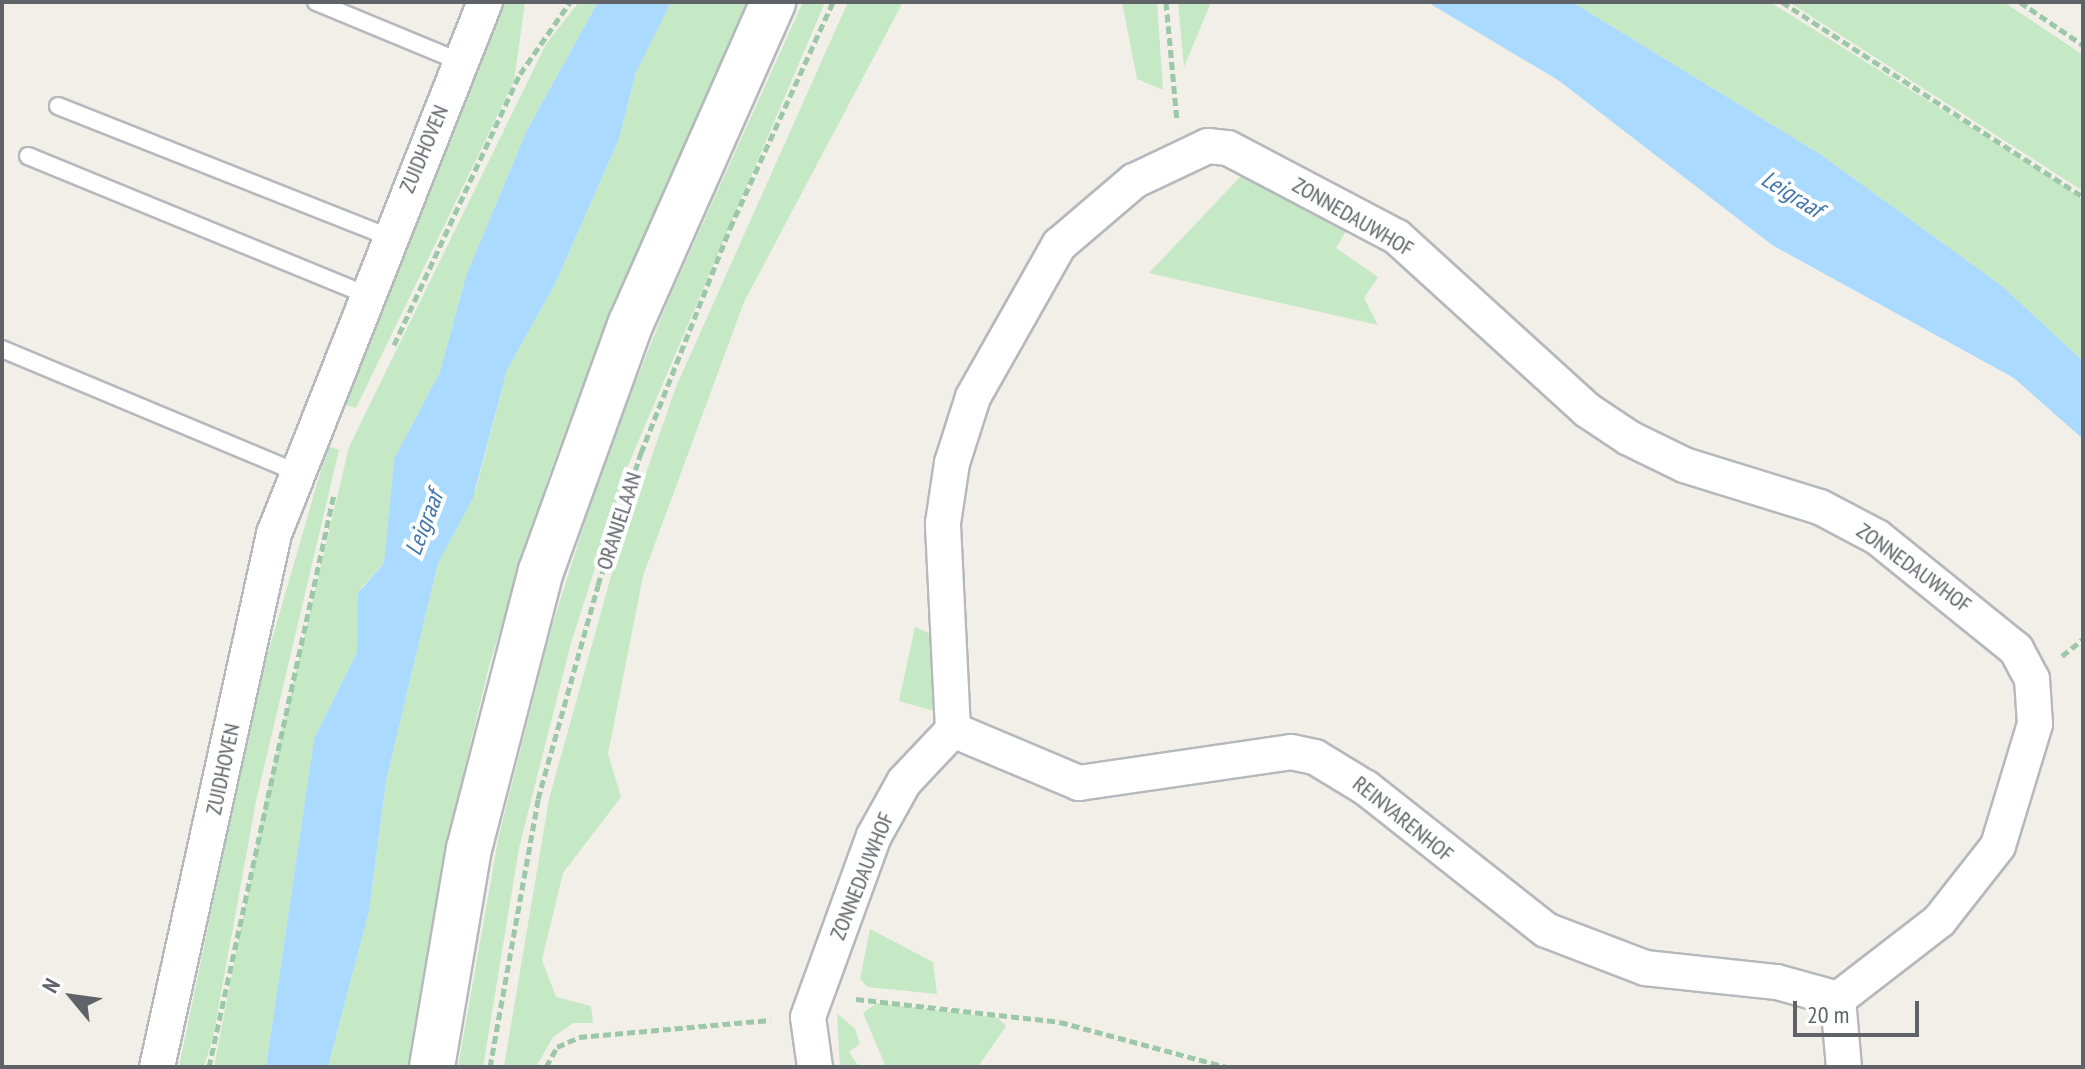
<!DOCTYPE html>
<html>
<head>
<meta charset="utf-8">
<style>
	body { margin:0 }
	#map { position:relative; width:2085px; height:1069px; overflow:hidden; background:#f1efe8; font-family:"PT Sans Narrow",sans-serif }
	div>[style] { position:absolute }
	.green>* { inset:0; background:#c5e8c5 }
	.water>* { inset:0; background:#aadaff }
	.path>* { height:5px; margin-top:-2.5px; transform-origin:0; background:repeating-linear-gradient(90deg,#9cc7a9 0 8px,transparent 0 12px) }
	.roads { filter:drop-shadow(2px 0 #b5b8bc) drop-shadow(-2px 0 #b5b8bc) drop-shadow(0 2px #b5b8bc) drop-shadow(0 -2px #b5b8bc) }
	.lane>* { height:16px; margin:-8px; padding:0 8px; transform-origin:8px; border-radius:8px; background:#fff }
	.street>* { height:34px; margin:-17px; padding:0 17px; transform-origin:17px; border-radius:17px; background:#fff }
	.secondary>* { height:44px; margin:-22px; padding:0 22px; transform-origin:22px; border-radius:22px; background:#fff }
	span { translate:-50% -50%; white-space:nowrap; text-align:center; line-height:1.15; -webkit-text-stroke:8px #fff; paint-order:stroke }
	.street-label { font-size:22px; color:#5f6368 }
	.water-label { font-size:24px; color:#4174aa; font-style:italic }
	.frame { position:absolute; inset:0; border:4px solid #5f6368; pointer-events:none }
	.north { position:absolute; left:32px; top:957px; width:80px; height:80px; -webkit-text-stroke:6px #fff; paint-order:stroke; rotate:299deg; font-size:22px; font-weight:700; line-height:32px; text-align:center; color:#5f6368 }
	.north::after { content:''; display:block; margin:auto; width:28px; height:36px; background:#5f6368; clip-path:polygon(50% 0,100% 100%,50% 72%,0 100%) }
	.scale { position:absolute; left:1793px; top:1001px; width:126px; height:36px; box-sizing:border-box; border:4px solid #5f6368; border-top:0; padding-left:10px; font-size:24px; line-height:28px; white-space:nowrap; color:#5f6368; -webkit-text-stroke:6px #fff; paint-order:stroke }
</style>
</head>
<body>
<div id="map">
	<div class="green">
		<div style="clip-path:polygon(504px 2px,525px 2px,514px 81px,356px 408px,342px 404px)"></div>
		<div style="clip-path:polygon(579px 2px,598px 2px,527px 130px,466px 276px,440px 372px,394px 459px,384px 563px,361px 588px,357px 652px,314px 739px,266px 1067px,214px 1067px,265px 803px,349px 447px,546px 44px)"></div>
		<div style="clip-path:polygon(671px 2px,748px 2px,597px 346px,548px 478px,489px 666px,443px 858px,409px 1067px,328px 1067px,369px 911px,386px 781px,438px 563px,476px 490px,507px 370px,556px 282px,619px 139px,636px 72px)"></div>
		<div style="clip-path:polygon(803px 2px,825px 2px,627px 468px,571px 643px,519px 848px,483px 1067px,458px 1067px,499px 835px,550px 633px,604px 461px,670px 296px)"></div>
		<div style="clip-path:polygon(848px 2px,903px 2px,744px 302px,643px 576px,608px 754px,621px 797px,563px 873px,542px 960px,556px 997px,591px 1006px,593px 1023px,573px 1023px,553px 1037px,536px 1067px,504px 1067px,549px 799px,615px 562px,676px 387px)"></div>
		<div style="clip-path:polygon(1122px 2px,1157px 2px,1163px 90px,1137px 79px)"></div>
		<div style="clip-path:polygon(1178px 2px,1211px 2px,1184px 67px)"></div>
		<div style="clip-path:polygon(1572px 2px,1770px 2px,2063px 185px,2083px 200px,2083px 361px,2002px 286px,1820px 154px)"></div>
		<div style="clip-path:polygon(1789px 2px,2003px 2px,2025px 16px,2083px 55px,2083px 191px)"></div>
		<div style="clip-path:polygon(1242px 175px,1350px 224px,1336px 248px,1378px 277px,1364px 298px,1378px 325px,1149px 273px)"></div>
		<div style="clip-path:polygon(328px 446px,339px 450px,256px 801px,213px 1037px,204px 1067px,179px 1067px,257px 691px)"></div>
		<div style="clip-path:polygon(915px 627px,933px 635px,938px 712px,899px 701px)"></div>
		<div style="clip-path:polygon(870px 929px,933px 962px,937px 994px,868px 987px,860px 979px)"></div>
		<div style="clip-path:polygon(877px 1003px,998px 1018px,1006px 1026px,978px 1067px,886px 1067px,863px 1013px)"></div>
		<div style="clip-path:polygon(837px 1013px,855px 1029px,860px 1044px,849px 1052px,859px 1067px,840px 1067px)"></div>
	</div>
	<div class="water">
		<div style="clip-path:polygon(598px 2px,671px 2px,636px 72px,619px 139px,556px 282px,507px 370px,473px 498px,438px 563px,386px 781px,369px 911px,328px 1067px,266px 1067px,314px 739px,357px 652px,358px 593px,384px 563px,394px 459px,440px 372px,466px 276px,527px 130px)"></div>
		<div style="clip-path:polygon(1427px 2px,1572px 2px,1820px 154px,2002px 286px,2083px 361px,2083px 439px,2014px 378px,1772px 245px,1558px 80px)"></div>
	</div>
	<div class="path">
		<div style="left:1166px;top:2px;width:119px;rotate:84.7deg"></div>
		<div style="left:1782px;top:2px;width:359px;rotate:32.9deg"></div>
		<div style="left:2020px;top:2px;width:76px;rotate:34.3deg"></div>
		<div style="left:394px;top:345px;width:299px;rotate:-65.1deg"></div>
		<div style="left:520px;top:74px;width:88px;rotate:-55.2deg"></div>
		<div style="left:2062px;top:656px;width:27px;rotate:-39deg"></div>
		<div style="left:856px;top:999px;width:205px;rotate:6.4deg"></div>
		<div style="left:1060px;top:1022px;width:173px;rotate:15.1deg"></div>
		<div style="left:209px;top:1067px;width:586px;rotate:-77.69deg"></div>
		<div style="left:490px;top:1067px;width:272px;rotate:-79.8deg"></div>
		<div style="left:538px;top:799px;width:222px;rotate:-74.3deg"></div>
		<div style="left:598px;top:585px;width:139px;rotate:-72deg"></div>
		<div style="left:641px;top:453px;width:242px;rotate:-68.4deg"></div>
		<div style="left:730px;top:228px;width:248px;rotate:-65.5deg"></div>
		<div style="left:546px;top:1067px;width:23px;rotate:-61deg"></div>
		<div style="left:557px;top:1047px;width:24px;rotate:-24deg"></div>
		<div style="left:579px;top:1037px;width:192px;rotate:-5.1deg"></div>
	</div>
	<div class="roads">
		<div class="lane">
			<div style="left:316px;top:2px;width:157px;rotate:22.5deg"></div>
			<div style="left:58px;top:106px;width:354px;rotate:21.6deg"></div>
			<div style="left:28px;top:156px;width:364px;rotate:22.3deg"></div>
			<div style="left:2px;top:349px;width:322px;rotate:22.7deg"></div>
		</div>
		<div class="street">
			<div style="left:953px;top:730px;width:137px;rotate:22.8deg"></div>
			<div style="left:1079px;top:783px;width:214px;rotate:-8.3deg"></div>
			<div style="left:1291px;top:752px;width:25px;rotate:12deg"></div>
			<div style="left:1315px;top:757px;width:60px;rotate:31.3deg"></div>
			<div style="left:1366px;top:788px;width:229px;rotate:38.3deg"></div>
			<div style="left:1546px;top:930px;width:106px;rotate:21deg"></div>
			<div style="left:1645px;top:968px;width:133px;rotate:6.1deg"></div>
			<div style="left:1777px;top:982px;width:63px;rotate:15.6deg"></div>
			<div style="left:1838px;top:999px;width:68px;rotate:85deg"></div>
			<div style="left:157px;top:1067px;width:546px;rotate:-77.62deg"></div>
			<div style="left:274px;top:534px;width:572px;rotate:-68.37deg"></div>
			<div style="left:815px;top:1067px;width:50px;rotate:-98deg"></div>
			<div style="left:808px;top:1017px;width:193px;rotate:-70deg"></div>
			<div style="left:874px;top:836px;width:62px;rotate:-60.9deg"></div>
			<div style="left:904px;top:782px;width:71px;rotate:-46.7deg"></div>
			<div style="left:953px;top:730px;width:207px;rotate:-92.8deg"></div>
			<div style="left:943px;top:523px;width:61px;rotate:-81.5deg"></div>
			<div style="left:952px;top:463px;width:69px;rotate:-72.3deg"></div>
			<div style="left:973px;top:397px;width:175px;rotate:-60.5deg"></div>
			<div style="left:1059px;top:245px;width:99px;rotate:-40.5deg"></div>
			<div style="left:1134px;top:181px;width:82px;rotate:-25.3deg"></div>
			<div style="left:1208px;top:146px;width:20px;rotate:6deg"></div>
			<div style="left:1228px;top:148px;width:191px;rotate:27.8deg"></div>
			<div style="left:1397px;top:237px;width:257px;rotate:42.3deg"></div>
			<div style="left:1587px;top:410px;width:50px;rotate:33.7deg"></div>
			<div style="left:1629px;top:438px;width:61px;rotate:26.1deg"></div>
			<div style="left:1684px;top:465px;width:142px;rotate:17.2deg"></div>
			<div style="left:1820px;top:507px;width:64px;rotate:27.8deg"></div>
			<div style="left:1877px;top:537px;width:179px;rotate:38.9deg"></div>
			<div style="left:2016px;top:649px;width:34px;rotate:62deg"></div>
			<div style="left:2032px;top:679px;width:45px;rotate:86.2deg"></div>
			<div style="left:2035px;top:724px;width:127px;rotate:106.9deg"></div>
			<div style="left:1998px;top:846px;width:95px;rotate:128.2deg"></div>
			<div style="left:1939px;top:921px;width:128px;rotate:142.3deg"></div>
		</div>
		<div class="secondary">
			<div style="left:432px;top:1067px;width:221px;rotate:-80.4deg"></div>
			<div style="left:469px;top:849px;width:287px;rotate:-75.5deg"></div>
			<div style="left:541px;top:571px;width:264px;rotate:-70.1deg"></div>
			<div style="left:631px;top:323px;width:351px;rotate:-66.1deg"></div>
		</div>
	</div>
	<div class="street-label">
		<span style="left:424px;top:149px;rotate:-67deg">ZUIDHOVEN</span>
		<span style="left:1353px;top:217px;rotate:30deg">ZONNEDAUWHOF</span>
		<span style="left:619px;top:521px;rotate:-72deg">ORANJELAAN</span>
		<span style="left:1914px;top:568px;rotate:36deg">ZONNEDAUWHOF</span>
		<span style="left:223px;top:769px;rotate:-78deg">ZUIDHOVEN</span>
		<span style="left:1403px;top:819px;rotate:39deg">REINVARENHOF</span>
		<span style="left:862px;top:876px;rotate:-68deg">ZONNEDAUWHOF</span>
	</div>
	<div class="water-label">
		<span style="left:1792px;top:194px;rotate:32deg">Leigraaf</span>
		<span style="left:424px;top:523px;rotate:-69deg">Leigraaf</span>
	</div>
	<div class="frame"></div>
	<div class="north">N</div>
	<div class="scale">20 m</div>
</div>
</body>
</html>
